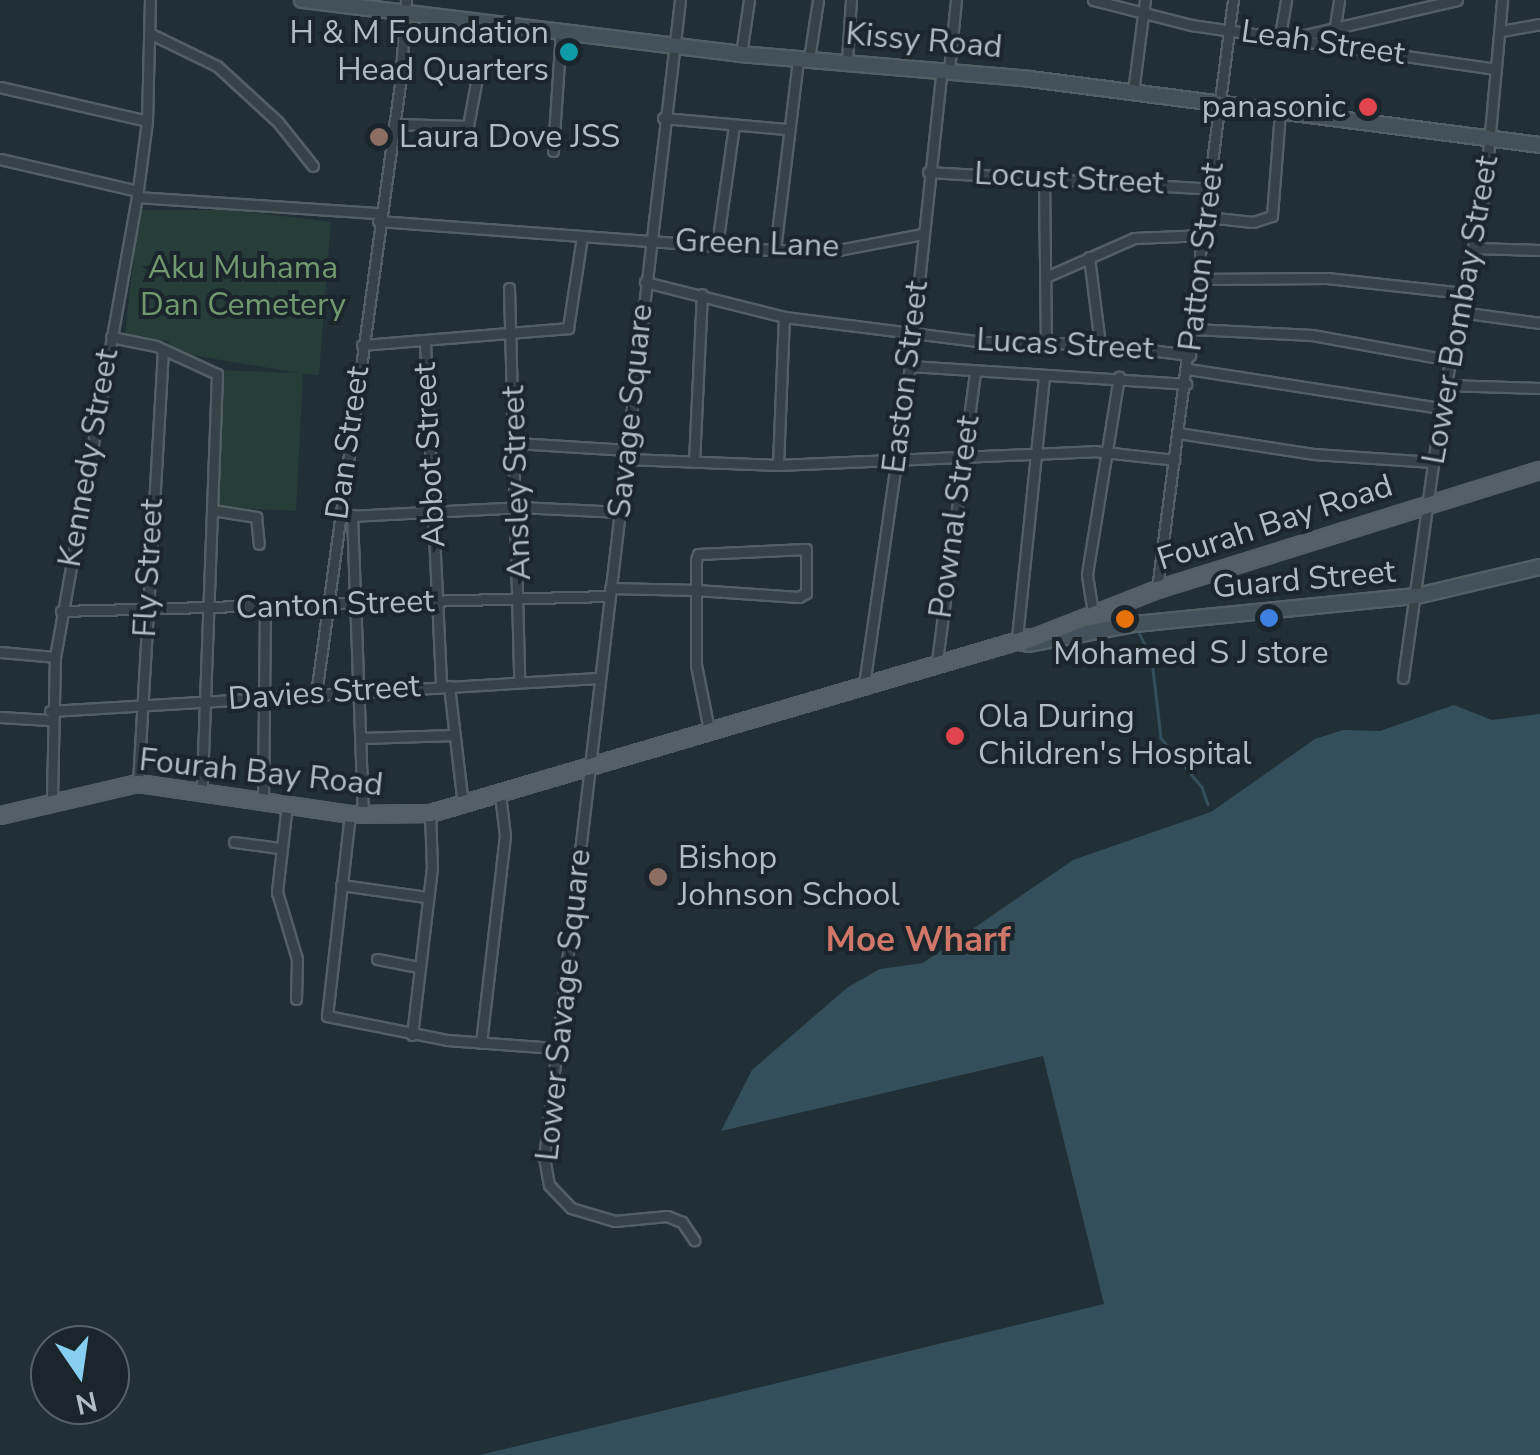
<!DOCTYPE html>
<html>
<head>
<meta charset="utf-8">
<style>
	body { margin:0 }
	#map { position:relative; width:1540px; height:1455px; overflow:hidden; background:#213036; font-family:"Nunito Sans",sans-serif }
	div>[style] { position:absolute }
	.green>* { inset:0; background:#273d37 }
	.water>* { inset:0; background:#344f5b }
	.stream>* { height:2.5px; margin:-1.25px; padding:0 1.25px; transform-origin:1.25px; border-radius:1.25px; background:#344f5b }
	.roads { filter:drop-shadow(2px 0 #525f65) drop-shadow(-2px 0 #525f65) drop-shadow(0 2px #525f65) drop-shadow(0 -2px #525f65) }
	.street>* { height:9px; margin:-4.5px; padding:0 4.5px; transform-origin:4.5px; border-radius:4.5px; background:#354247 }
	.secondary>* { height:14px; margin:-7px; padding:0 7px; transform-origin:7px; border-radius:7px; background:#43525a }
	.primary>* { height:15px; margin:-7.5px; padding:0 7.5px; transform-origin:7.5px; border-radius:7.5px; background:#536167 }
	.dots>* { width:28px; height:28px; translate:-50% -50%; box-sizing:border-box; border:5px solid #1a262b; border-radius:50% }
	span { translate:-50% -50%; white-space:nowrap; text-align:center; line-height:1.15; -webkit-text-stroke:8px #1a262b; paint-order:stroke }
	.poi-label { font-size:32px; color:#afbdc4 }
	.right { translate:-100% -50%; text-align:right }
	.left { translate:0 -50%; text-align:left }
	.street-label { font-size:32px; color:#afbdc4 }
	.park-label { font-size:32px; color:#729870 }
	.neighbourhood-label { font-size:35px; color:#d07769; font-weight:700 }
	.north { position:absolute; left:30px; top:1325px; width:100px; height:100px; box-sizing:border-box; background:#1a262b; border:2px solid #566268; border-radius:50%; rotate:167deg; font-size:28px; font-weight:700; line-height:40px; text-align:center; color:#afbdc4 }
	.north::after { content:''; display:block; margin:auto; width:35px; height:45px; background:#86cff1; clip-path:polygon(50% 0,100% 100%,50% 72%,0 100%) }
</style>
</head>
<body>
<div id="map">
	<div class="green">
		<div style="clip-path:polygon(139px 210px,235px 210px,331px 222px,319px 375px,303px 374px,296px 511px,211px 507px,218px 370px,300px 373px,173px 352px,168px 341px,125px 334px)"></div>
	</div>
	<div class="water">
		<div style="clip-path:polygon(1454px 705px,1492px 720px,1540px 714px,1540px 1455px,480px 1455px,1104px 1304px,1043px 1056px,721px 1131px,752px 1070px,848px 987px,880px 969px,923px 963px,1073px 860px,1211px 812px,1315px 739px,1343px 730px,1380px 731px)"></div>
	</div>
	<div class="stream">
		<div style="left:1138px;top:630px;width:33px;rotate:65deg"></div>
		<div style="left:1152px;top:660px;width:79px;rotate:83.4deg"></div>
		<div style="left:1161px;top:738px;width:64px;rotate:50.1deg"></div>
		<div style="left:1202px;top:787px;width:18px;rotate:71deg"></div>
	</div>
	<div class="roads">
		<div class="street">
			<div style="left:680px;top:0;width:1165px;rotate:96.7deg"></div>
			<div style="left:544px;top:1157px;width:28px;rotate:80deg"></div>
			<div style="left:549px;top:1185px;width:32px;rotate:46deg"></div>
			<div style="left:571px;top:1208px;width:46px;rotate:16.5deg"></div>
			<div style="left:615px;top:1221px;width:52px;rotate:-5.5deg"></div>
			<div style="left:667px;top:1216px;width:16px;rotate:22deg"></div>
			<div style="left:682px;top:1222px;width:22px;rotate:56deg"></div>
			<div style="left:1093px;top:0;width:101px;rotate:14.3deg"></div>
			<div style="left:1191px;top:25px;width:308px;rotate:8.2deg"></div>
			<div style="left:1335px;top:26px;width:26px;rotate:-81deg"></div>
			<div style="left:1501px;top:31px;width:40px;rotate:-10deg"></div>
			<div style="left:149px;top:33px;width:76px;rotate:25.9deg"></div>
			<div style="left:217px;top:66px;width:83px;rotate:42.6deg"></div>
			<div style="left:278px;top:122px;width:56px;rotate:51.5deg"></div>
			<div style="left:1280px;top:35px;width:36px;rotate:-80deg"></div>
			<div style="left:1301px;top:36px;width:160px;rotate:-13deg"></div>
			<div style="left:741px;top:54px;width:55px;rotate:-81.6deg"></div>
			<div style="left:809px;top:59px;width:60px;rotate:-81.3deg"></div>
			<div style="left:847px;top:60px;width:60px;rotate:-86.2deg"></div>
			<div style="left:949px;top:70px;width:70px;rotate:-84.3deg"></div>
			<div style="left:0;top:87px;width:151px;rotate:13deg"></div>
			<div style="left:1133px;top:92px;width:93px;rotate:-82.6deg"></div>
			<div style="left:663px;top:118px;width:123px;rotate:5.1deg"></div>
			<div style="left:394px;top:124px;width:74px;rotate:1.5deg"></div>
			<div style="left:468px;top:126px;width:55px;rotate:-79.5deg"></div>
			<div style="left:553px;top:151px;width:119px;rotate:-86.2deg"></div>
			<div style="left:0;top:159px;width:141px;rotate:13.1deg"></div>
			<div style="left:928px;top:172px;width:284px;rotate:3.4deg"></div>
			<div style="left:1044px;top:181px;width:160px;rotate:89.3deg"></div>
			<div style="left:137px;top:197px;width:243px;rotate:3.8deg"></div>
			<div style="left:1207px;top:217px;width:46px;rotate:6.2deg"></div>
			<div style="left:1253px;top:222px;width:20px;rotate:-18deg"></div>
			<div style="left:1272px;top:216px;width:105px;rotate:-85.6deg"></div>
			<div style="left:378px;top:221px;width:398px;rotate:4.2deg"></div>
			<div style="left:775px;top:250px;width:63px"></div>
			<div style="left:838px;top:250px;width:86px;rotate:-10.7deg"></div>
			<div style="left:717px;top:245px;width:120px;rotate:-81.9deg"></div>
			<div style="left:1475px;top:248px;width:65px;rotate:1.8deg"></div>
			<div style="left:775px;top:250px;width:191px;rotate:-83.1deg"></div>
			<div style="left:1089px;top:257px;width:88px;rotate:82.8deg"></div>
			<div style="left:1046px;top:277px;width:96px;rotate:-23.9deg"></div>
			<div style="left:1134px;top:238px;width:71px;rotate:-2.4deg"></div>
			<div style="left:1200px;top:279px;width:127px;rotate:-0.5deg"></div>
			<div style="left:1327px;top:278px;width:138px;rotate:6.2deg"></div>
			<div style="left:645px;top:282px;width:143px;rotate:14.1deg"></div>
			<div style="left:784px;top:317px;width:203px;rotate:7.1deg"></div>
			<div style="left:985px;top:342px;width:115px;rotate:1deg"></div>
			<div style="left:1100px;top:344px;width:91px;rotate:7deg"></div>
			<div style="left:509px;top:288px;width:391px;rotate:88.5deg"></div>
			<div style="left:1460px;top:312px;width:81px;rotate:7.8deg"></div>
			<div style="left:1193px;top:329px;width:119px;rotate:2.9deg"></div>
			<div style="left:1312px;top:335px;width:139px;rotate:10.3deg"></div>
			<div style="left:111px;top:337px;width:46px;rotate:11.3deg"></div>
			<div style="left:156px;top:346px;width:67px;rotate:24.7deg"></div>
			<div style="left:217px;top:374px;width:416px;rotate:92.1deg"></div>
			<div style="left:425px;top:343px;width:343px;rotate:87.3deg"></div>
			<div style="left:362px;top:345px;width:207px;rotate:-4.7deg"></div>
			<div style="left:568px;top:328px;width:92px;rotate:-81.3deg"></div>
			<div style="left:910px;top:366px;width:277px;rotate:3.7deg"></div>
			<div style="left:1188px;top:369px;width:256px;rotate:8.8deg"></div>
			<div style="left:1445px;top:385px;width:95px;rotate:1.8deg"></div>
			<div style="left:1178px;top:433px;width:138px;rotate:8.8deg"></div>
			<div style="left:1314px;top:454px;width:119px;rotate:3.8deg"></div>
			<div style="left:516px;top:443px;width:112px;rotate:3.6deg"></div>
			<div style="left:628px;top:459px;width:150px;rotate:2.3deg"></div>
			<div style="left:778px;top:465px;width:316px;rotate:-2.5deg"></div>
			<div style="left:1094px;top:451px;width:81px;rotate:6.3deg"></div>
			<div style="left:694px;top:462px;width:168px;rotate:-87.3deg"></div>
			<div style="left:778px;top:465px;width:148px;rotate:-87.7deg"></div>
			<div style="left:212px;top:510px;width:45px;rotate:9deg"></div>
			<div style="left:256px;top:517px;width:27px;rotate:84deg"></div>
			<div style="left:352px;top:515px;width:300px;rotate:87.9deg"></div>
			<div style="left:350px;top:516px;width:169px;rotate:-3deg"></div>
			<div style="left:519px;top:507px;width:102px;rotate:2.8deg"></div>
			<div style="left:610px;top:588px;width:86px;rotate:1.3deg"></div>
			<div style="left:696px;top:590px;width:103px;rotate:3.9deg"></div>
			<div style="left:799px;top:597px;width:8px;rotate:-30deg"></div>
			<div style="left:806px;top:593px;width:44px;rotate:-90deg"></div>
			<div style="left:806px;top:549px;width:108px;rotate:177.3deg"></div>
			<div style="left:698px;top:554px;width:6px;rotate:108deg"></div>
			<div style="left:696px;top:560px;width:105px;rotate:90deg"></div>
			<div style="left:696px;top:665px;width:66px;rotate:78.7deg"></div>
			<div style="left:1157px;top:589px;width:594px;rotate:-82.65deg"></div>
			<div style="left:61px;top:611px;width:548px;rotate:-1.57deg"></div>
			<div style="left:1093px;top:613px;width:39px;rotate:-99deg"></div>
			<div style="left:1087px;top:574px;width:200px;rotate:-80.8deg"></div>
			<div style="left:1017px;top:638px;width:264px;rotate:-84.1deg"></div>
			<div style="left:0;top:652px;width:55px;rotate:5.2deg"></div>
			<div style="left:937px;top:661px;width:290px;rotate:-82.5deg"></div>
			<div style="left:1403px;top:678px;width:273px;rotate:-82deg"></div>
			<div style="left:1441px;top:408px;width:224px;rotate:-78.7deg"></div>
			<div style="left:1485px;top:188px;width:189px;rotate:-84.8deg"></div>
			<div style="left:864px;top:685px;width:322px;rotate:-81.8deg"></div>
			<div style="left:910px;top:366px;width:299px;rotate:-83.9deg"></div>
			<div style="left:449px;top:686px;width:120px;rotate:83.3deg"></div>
			<div style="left:316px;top:694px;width:616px;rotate:-82.16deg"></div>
			<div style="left:400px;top:84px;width:84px;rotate:-85.9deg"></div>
			<div style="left:50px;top:711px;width:549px;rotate:-3.45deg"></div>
			<div style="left:0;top:717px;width:49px;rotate:3.5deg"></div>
			<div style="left:361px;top:738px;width:93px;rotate:-1.8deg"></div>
			<div style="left:138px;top:783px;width:431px;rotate:-86.7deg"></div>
			<div style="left:52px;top:798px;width:141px;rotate:-88.8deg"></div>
			<div style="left:55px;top:657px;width:467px;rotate:-79.9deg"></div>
			<div style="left:137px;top:197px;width:77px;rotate:-82.5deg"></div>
			<div style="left:147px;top:121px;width:121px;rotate:-88.6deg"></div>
			<div style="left:263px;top:800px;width:192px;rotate:-89.4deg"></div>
			<div style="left:287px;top:804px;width:89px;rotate:96.5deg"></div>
			<div style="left:277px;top:892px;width:70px;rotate:73.4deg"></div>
			<div style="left:297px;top:959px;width:40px;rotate:91.4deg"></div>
			<div style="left:350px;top:814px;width:203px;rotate:96.5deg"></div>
			<div style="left:327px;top:1016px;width:122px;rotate:11.3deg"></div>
			<div style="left:447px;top:1040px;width:108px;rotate:4.2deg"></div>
			<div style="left:234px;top:842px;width:45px;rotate:7.6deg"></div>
			<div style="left:341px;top:885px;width:86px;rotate:8deg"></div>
			<div style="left:377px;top:959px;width:42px;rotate:11deg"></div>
			<div style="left:412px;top:1035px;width:168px;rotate:-83.2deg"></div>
			<div style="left:432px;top:868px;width:55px;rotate:-92.1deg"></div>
			<div style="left:481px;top:1043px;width:208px;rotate:-83.4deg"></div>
			<div style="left:505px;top:836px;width:42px;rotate:-96.8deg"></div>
		</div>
		<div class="secondary">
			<div style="left:302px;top:0;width:442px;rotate:7deg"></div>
			<div style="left:741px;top:54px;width:290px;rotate:4.9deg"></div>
			<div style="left:1030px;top:79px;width:514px;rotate:7.37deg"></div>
			<div style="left:1028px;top:644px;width:109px;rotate:-10.6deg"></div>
			<div style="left:1135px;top:624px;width:283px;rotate:-5.7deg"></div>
			<div style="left:1417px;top:596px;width:126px;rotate:-13.3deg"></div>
		</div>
		<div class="primary">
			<div style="left:1022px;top:642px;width:145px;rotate:-21.4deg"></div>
			<div style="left:1157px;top:589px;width:401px;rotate:-17.3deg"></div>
			<div style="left:0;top:815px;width:142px;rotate:-13.1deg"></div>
			<div style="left:138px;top:783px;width:214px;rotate:8.3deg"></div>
			<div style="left:350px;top:814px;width:80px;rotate:-0.7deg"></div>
			<div style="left:430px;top:813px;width:624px;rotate:-16.37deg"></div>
		</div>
	</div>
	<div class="dots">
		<div style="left:569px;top:52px;background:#0f9aa8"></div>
		<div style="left:1368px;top:107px;background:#e0444e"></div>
		<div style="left:379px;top:137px;background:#8d6e63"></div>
		<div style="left:1269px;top:618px;background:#3f7fe0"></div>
		<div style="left:1125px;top:619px;background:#e8710a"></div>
		<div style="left:955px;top:736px;background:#e0444e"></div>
		<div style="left:658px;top:877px;background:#8d6e63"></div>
	</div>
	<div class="poi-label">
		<span class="right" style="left:549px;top:52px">H &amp; M Foundation<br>Head Quarters</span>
		<span class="right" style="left:1346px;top:107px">panasonic</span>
		<span class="left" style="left:399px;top:137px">Laura Dove JSS</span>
		<span style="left:1269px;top:653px">S J store</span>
		<span style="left:1125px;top:654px">Mohamed</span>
		<span class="left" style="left:978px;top:736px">Ola During<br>Children's Hospital</span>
		<span class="left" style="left:678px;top:877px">Bishop<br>Johnson School</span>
	</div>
	<div class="street-label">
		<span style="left:924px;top:41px;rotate:5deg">Kissy Road</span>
		<span style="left:1323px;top:43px;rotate:8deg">Leah Street</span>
		<span style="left:1069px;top:179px;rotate:3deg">Locust Street</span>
		<span style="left:757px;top:244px;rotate:2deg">Green Lane</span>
		<span style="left:1202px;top:257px;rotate:-83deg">Patton Street</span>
		<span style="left:1461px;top:310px;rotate:-80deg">Lower Bombay Street</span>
		<span style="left:1065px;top:345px;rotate:3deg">Lucas Street</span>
		<span style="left:906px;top:377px;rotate:-83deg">Easton Street</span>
		<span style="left:631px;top:411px;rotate:-84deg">Savage Square</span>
		<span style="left:348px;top:443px;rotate:-82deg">Dan Street</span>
		<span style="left:430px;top:455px;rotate:-93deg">Abbot Street</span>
		<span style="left:89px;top:458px;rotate:-80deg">Kennedy Street</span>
		<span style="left:517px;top:483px;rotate:-92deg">Ansley Street</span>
		<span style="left:955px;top:517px;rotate:-82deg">Pownal Street</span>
		<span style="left:1275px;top:523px;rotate:-18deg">Fourah Bay Road</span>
		<span style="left:149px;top:568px;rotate:-87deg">Fly Street</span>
		<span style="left:1304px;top:580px;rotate:-5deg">Guard Street</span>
		<span style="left:335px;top:605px;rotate:-2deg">Canton Street</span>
		<span style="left:324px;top:693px;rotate:-4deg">Davies Street</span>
		<span style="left:261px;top:773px;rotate:6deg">Fourah Bay Road</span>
		<span style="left:564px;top:1005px;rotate:-84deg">Lower Savage Square</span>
	</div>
	<div class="park-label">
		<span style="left:243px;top:287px">Aku Muhama<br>Dan Cemetery</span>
	</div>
	<div class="neighbourhood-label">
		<span style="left:918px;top:940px">Moe Wharf</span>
	</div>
	<div class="north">N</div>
</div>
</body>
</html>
